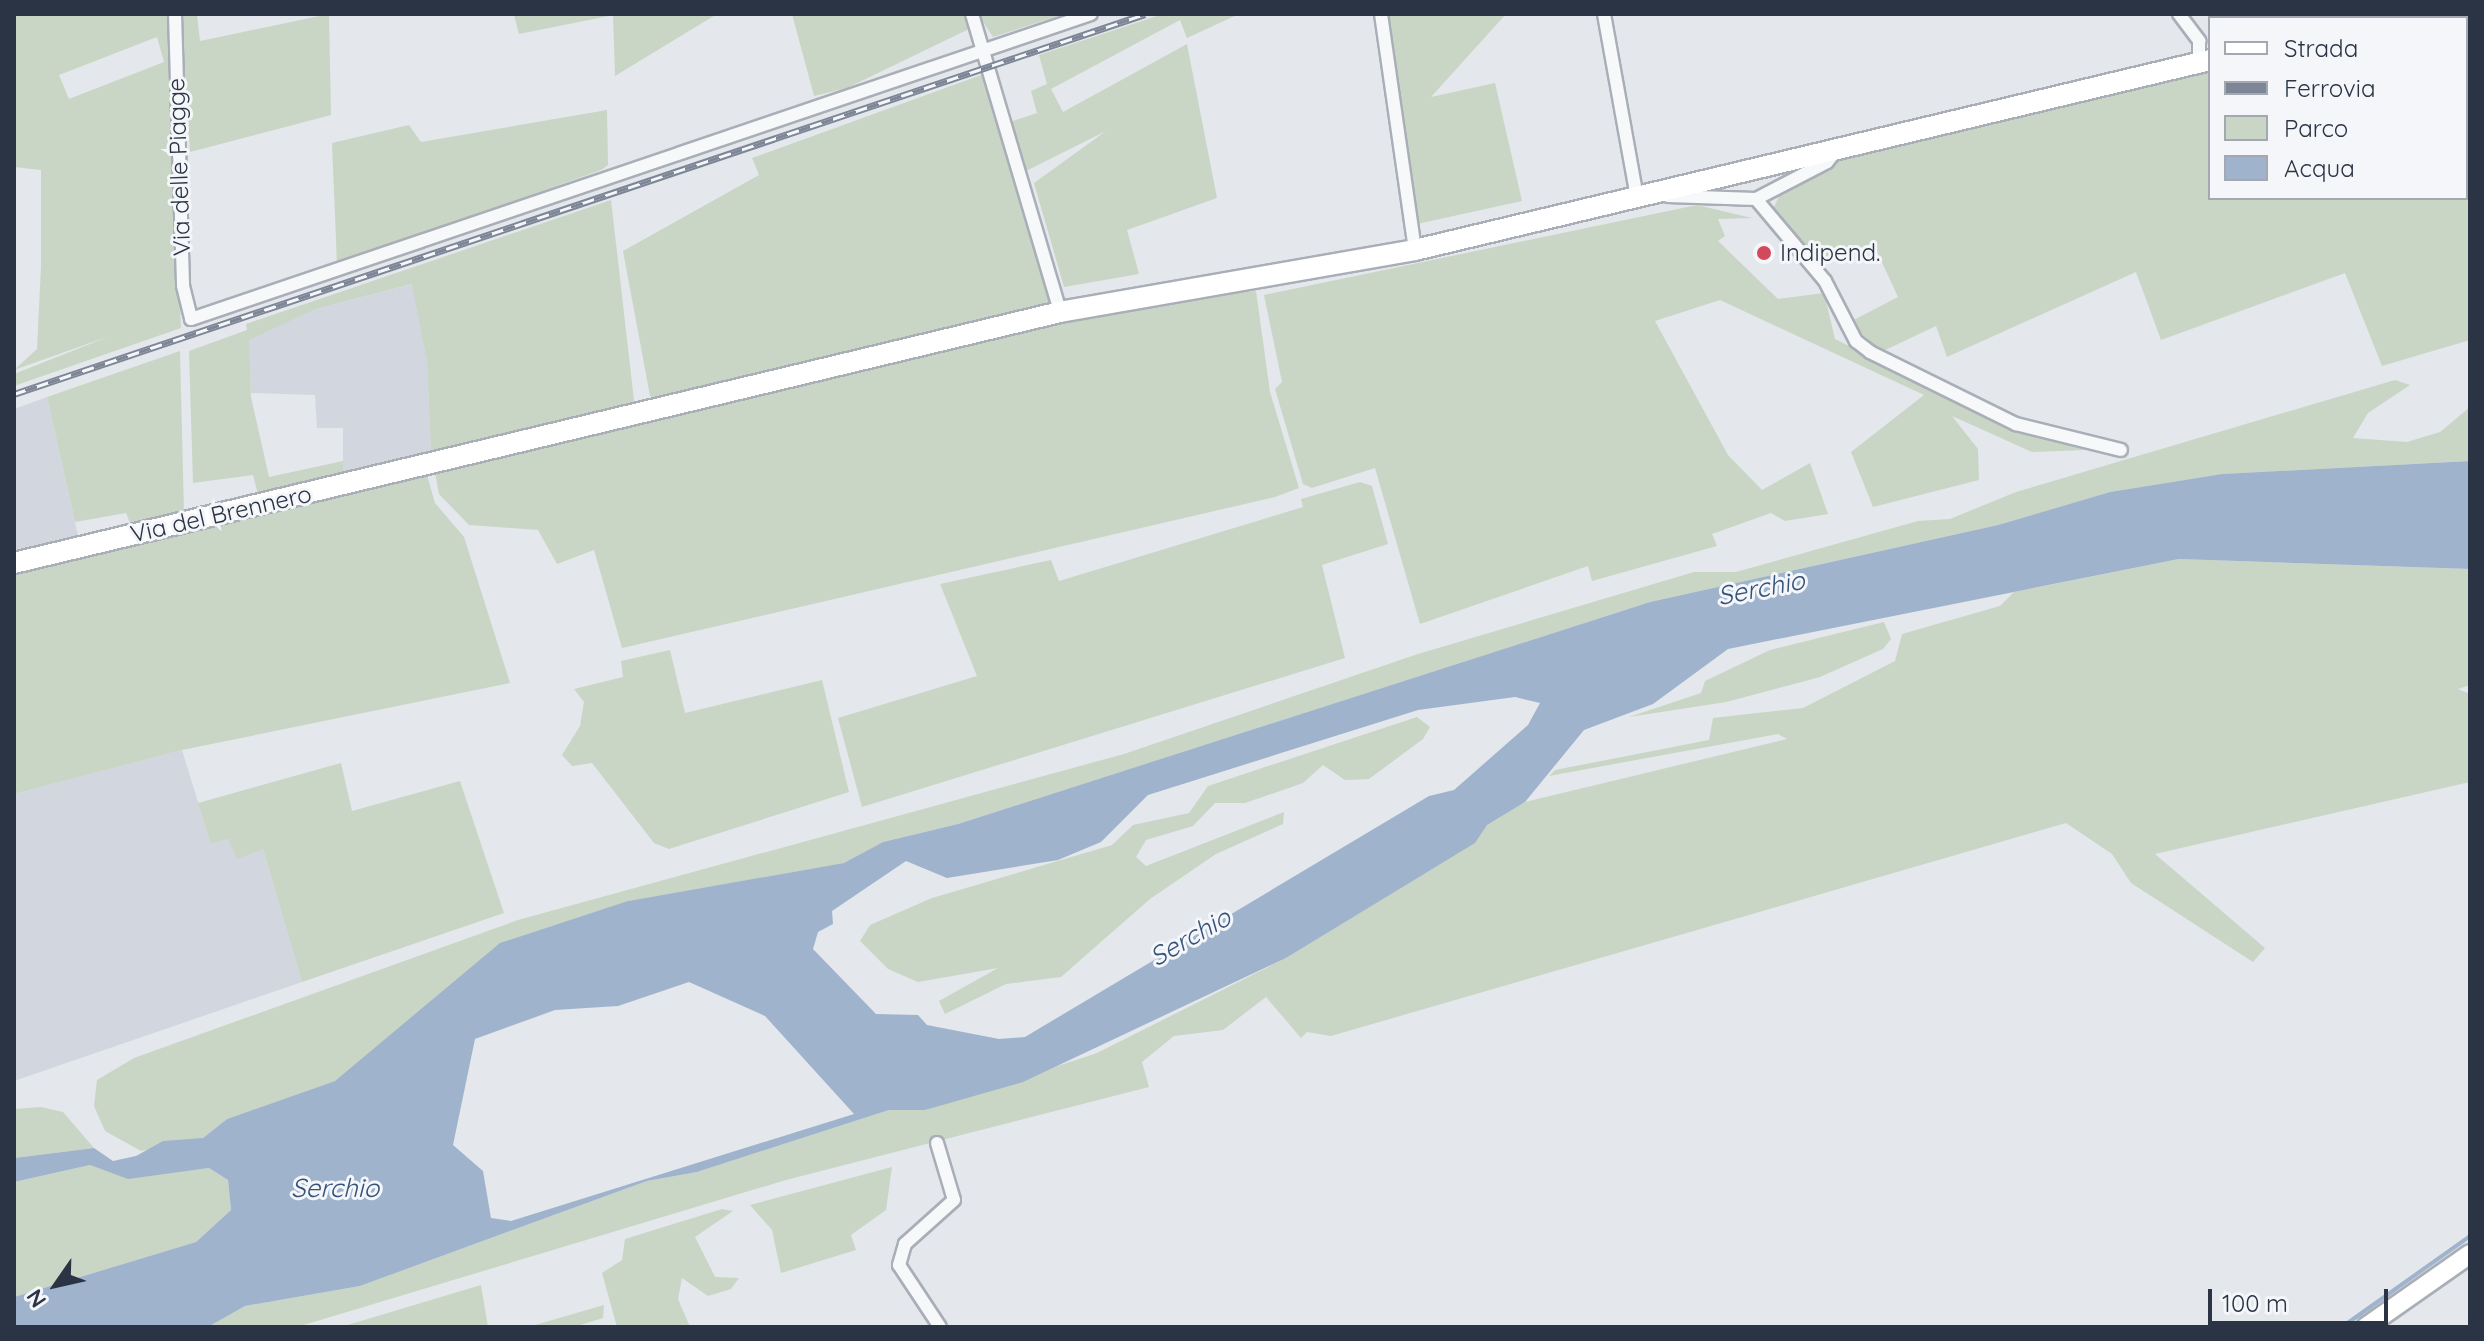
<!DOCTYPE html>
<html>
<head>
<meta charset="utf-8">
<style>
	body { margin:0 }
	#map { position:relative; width:2484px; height:1341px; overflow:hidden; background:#e4e7ec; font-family:Quicksand,sans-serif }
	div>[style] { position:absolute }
	.built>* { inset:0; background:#d2d6de }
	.green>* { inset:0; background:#c9d6c5 }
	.water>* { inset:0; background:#9fb4cc }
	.stream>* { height:4px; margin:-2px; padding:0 2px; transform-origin:2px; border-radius:2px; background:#9fb4cc }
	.roads { filter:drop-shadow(2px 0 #a9aeb7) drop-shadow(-2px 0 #a9aeb7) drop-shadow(0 2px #a9aeb7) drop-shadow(0 -2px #a9aeb7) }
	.street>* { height:12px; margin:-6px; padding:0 6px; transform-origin:6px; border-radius:6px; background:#f7f8fa }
	.secondary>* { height:18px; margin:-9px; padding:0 9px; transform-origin:9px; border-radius:9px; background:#fff }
	.primary>* { height:20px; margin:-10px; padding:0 10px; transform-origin:10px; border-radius:10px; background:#fff }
	.rail>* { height:7px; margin-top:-3.5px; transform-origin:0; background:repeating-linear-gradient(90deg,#f4f6f9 0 12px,#7d8696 0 24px); box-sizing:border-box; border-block:2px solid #7d8696 }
	.dots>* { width:22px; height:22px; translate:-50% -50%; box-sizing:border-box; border:4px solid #f4f6f9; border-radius:50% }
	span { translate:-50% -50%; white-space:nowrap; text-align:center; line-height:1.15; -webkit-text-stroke:6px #f4f6f9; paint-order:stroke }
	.street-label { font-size:24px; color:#2b3445 }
	.poi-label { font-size:24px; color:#2b3445 }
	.left { translate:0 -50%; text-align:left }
	.water-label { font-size:26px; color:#34527a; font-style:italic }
	.frame { position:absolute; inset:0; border:16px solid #2b3445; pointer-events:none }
	.legend { position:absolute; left:2208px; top:16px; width:260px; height:184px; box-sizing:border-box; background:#f4f6f9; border:2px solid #a4a8b1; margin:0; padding:10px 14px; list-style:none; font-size:24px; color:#2b3445 }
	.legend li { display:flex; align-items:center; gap:16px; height:40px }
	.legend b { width:40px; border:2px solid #a4a8b1 }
	.north { position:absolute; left:16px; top:1245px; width:80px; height:80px; -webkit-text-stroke:6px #f4f6f9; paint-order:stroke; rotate:236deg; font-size:22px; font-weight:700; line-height:32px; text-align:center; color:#2b3445 }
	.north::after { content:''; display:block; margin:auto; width:28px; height:36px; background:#2b3445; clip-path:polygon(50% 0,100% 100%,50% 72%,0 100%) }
	.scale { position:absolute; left:2208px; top:1289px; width:180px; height:36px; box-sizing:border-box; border:4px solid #2b3445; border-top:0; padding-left:10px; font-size:24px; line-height:28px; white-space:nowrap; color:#2b3445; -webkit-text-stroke:6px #f4f6f9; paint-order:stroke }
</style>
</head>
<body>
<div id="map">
	<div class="built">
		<div style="clip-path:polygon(413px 284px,427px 362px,431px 456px,343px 475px,343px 428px,317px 428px,315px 395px,251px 393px,248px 340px,316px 309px)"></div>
		<div style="clip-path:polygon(47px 397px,78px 536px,14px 550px,14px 409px)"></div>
		<div style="clip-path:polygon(182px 750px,211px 844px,228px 839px,263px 849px,302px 982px,14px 1081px,14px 794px)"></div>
	</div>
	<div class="green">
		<div style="clip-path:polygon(evenodd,14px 14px,169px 14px,181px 328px,14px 386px,14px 374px,110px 336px,14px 370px,37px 349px,41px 266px,41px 170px,14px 167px,14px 14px,157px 37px,164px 62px,69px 99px,59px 75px,157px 37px)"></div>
		<div style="clip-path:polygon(181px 14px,197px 14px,200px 41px,329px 14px,331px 115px,190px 152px)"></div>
		<div style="clip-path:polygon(499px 14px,609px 14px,609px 16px,519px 34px,514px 15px)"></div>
		<div style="clip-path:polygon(613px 14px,717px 14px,615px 76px)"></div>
		<div style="clip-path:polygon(792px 14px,967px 14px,971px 28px,847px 88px,814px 96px)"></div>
		<div style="clip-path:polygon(978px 14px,1064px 14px,993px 37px)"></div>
		<div style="clip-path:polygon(1163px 14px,1239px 14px,1187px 38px,1180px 20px,1051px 89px,1063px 112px,1187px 44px,1217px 198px,1127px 230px,1139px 274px,1064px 287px,1034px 183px,1106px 131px,1026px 171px,1010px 122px,1037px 113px,1031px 91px,1047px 84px,1039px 55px)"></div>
		<div style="clip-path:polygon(1384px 14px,1506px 14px,1431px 97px,1495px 83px,1522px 201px,1417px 224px)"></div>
		<div style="clip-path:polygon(2470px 14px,2470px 340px,2382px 366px,2345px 273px,2161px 340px,2136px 272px,1947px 357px,1936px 326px,1881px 352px,1850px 322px,1898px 297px,1873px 243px,1817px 265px,1773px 209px,1782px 190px,1853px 154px,2210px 70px,2210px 198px,2466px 198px,2466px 18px,2427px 18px)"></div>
		<div style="clip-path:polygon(984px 74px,1051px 301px,1046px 308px,657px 400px,650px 396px,623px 251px,759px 175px,752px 158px)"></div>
		<div style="clip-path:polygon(607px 110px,608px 165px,601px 170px,337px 265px,332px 143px,409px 125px,421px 142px)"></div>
		<div style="clip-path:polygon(611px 200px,635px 409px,431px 456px,427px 362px,412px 284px,316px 309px,249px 340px,251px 397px,269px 477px,343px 461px,343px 475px,258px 495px,253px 475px,193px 483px,189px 351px,247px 330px,246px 324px)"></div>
		<div style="clip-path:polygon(1697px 205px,1752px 218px,1718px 219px,1725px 236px,1718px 241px,1778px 299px,1824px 293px,1835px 339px,2026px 433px,2085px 450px,2032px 452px,1952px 416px,1978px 449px,1979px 480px,1873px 507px,1851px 452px,1924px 395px,1720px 300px,1655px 321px,1728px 455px,1762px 490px,1810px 463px,1828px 514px,1785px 521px,1771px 513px,1712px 534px,1717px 546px,1592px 581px,1588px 566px,1420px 624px,1375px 468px,1312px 488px,1303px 484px,1275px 389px,1282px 382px,1264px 295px)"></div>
		<div style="clip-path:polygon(1256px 291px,1270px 392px,1299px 488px,1275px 497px,622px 648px,594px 550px,557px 564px,538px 530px,469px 525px,439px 494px,435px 472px,1153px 301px)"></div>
		<div style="clip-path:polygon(180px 351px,184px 512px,130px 523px,126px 513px,75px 522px,47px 397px)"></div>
		<div style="clip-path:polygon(2395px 380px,2410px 385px,2368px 413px,2353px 438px,2407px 442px,2440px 432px,2470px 407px,2470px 461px,2223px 474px,2110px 492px,1998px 525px,1650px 602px,958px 824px,883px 842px,845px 863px,628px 901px,335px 1081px,227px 1119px,203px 1138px,141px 1151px,105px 1131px,94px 1106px,97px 1080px,134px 1058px,518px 920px,1124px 754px,1418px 654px,1694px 572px,1736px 572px,1918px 521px,1950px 519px,2016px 492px)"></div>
		<div style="clip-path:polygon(427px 475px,435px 503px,464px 537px,510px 683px,182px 750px,14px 794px,14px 572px)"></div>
		<div style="clip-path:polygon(1360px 482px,1372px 486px,1388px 544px,1322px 565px,1345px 658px,862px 807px,838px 718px,977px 676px,940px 584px,1051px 560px,1059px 581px,1303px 507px,1301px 499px)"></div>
		<div style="clip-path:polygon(2179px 559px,2470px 569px,2470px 685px,2458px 689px,2470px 694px,2470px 782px,2155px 854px,2265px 948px,2253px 962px,2131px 883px,2112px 854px,2066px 823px,1331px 1036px,1307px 1032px,1301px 1038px,1266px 997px,1223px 1030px,1174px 1036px,1142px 1062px,1149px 1087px,786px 1180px,297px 1327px,208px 1327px,245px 1306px,360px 1286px,647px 1181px,697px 1172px,889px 1110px,925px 1110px,1097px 1053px,1286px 958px,1474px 843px,1486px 825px,1525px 802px,1787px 739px,1778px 734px,1549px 776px,1555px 770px,1709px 740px,1713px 718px,1803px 708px,1895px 661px,1902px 634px,2000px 606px,2014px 592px)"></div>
		<div style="clip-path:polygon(1884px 622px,1891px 639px,1883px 649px,1820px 677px,1726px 702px,1629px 717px,1701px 693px,1705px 681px,1770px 650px)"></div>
		<div style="clip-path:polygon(670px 650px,685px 713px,822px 680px,849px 792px,669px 849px,654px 843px,592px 763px,572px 766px,562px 755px,580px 726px,584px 702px,574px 689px,623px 677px,621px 661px)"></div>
		<div style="clip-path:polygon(1417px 717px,1430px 727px,1423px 739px,1369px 779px,1345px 780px,1323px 765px,1303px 783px,1245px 803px,1215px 803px,1193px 826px,1146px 840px,1136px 857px,1146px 866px,1284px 812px,1283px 824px,1216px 854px,1150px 899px,1061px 977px,1006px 984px,945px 1014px,939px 1001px,998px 968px,918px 982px,888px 969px,860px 941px,870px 925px,932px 898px,1112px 845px,1133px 825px,1189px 813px,1208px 786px)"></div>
		<div style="clip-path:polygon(341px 763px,352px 811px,460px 781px,504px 913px,302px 982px,263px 849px,237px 859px,228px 839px,211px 844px,198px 803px)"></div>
		<div style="clip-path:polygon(41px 1107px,63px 1112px,94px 1148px,14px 1158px,14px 1109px)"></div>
		<div style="clip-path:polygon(90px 1165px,128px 1178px,209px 1168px,228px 1180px,231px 1210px,196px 1242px,14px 1297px,14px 1182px)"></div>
		<div style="clip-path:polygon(892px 1167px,886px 1210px,851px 1235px,856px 1250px,781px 1273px,772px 1230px,750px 1205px)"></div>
		<div style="clip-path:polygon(722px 1209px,733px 1211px,695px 1237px,715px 1277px,739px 1278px,731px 1289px,708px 1296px,682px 1278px,678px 1299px,690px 1327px,617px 1327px,602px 1273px,622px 1260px,625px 1239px)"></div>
		<div style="clip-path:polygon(481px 1285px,488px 1327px,341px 1327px)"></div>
		<div style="clip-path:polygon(604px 1305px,603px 1318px,574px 1327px,528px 1327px)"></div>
	</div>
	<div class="water">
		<div style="clip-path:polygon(evenodd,2470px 461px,2470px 569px,2179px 559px,1728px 649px,1653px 704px,1584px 730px,1525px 802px,1487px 825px,1475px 843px,1286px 958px,1023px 1082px,925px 1110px,889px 1110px,697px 1172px,647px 1181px,360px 1286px,245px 1306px,208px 1327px,14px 1327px,14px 1297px,196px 1242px,231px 1210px,228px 1180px,209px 1168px,128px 1179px,90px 1165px,14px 1182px,14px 1158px,94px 1148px,113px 1161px,136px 1156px,163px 1141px,203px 1138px,227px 1119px,335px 1081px,500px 943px,628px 901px,844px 863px,883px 842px,958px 824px,1650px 602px,1998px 525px,2110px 492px,2222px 474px,2470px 461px,1515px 697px,1540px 703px,1528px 725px,1454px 790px,1429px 796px,1025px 1037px,999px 1039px,927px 1025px,918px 1015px,876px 1014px,813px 949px,818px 932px,833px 924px,832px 911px,906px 861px,947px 878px,1058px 860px,1101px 842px,1148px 795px,1418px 710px,1515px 697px,2470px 461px,689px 982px,765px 1016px,854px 1114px,511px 1221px,491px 1218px,483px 1171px,453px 1145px,475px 1039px,555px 1010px,618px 1006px,689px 982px)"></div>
	</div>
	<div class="stream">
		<div style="left:2342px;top:1327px;width:157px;rotate:-35.4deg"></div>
	</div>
	<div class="roads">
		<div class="street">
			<div style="left:175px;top:14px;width:272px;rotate:88.3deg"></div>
			<div style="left:183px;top:286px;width:34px;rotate:76deg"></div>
			<div style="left:191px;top:319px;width:950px;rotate:-18.72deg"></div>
			<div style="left:972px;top:14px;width:311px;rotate:73.5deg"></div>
			<div style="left:1381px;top:14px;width:238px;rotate:81.8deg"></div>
			<div style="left:1604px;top:14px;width:187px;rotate:79.8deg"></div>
			<div style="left:2179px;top:14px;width:34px;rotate:53deg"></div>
			<div style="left:2199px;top:41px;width:22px;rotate:90deg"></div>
			<div style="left:1668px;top:196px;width:88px;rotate:2deg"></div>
			<div style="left:1756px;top:199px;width:80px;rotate:-27.5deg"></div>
			<div style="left:1827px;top:162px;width:16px;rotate:-52deg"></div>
			<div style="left:1756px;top:199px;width:107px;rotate:49.9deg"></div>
			<div style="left:1825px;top:281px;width:68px;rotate:62.7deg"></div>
			<div style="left:1856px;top:341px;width:18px;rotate:38deg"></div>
			<div style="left:1870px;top:352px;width:163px;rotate:26.3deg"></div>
			<div style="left:2016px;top:424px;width:108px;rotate:13.9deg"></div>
			<div style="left:937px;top:1143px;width:59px;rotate:73.4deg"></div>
			<div style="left:954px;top:1200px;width:66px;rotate:138.1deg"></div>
			<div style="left:905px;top:1244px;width:22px;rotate:106deg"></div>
			<div style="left:899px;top:1265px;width:74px;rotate:56.5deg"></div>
		</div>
		<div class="secondary">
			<div style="left:2366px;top:1327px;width:127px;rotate:-35.1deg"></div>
		</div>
		<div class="primary">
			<div style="left:2395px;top:18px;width:17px;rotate:-13deg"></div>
			<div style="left:14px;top:563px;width:1076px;rotate:-13.49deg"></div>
			<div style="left:1060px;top:312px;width:360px;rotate:-9.9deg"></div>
			<div style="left:1415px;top:250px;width:817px;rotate:-13.44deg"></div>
		</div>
	</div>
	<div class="rail">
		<div style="left:14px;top:394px;width:1193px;rotate:-18.57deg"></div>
	</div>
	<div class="dots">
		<div style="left:1764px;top:253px;background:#d1495b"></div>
	</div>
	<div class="street-label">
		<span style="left:179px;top:167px;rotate:-92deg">Via delle Piagge</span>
		<span style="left:221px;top:514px;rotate:-13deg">Via del Brennero</span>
	</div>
	<div class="poi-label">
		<span class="left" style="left:1780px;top:253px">Indipend.</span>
	</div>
	<div class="water-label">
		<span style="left:1761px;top:588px;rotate:-11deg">Serchio</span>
		<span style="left:1190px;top:937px;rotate:-30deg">Serchio</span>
		<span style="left:335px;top:1188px">Serchio</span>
	</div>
	<div class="frame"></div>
	<ul class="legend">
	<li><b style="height:10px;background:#fff"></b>Strada</li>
	<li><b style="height:10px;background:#7d8696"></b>Ferrovia</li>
	<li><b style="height:22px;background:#c9d6c5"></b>Parco</li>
	<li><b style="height:22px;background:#9fb4cc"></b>Acqua</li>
	</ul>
	<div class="north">N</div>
	<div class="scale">100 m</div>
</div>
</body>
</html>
